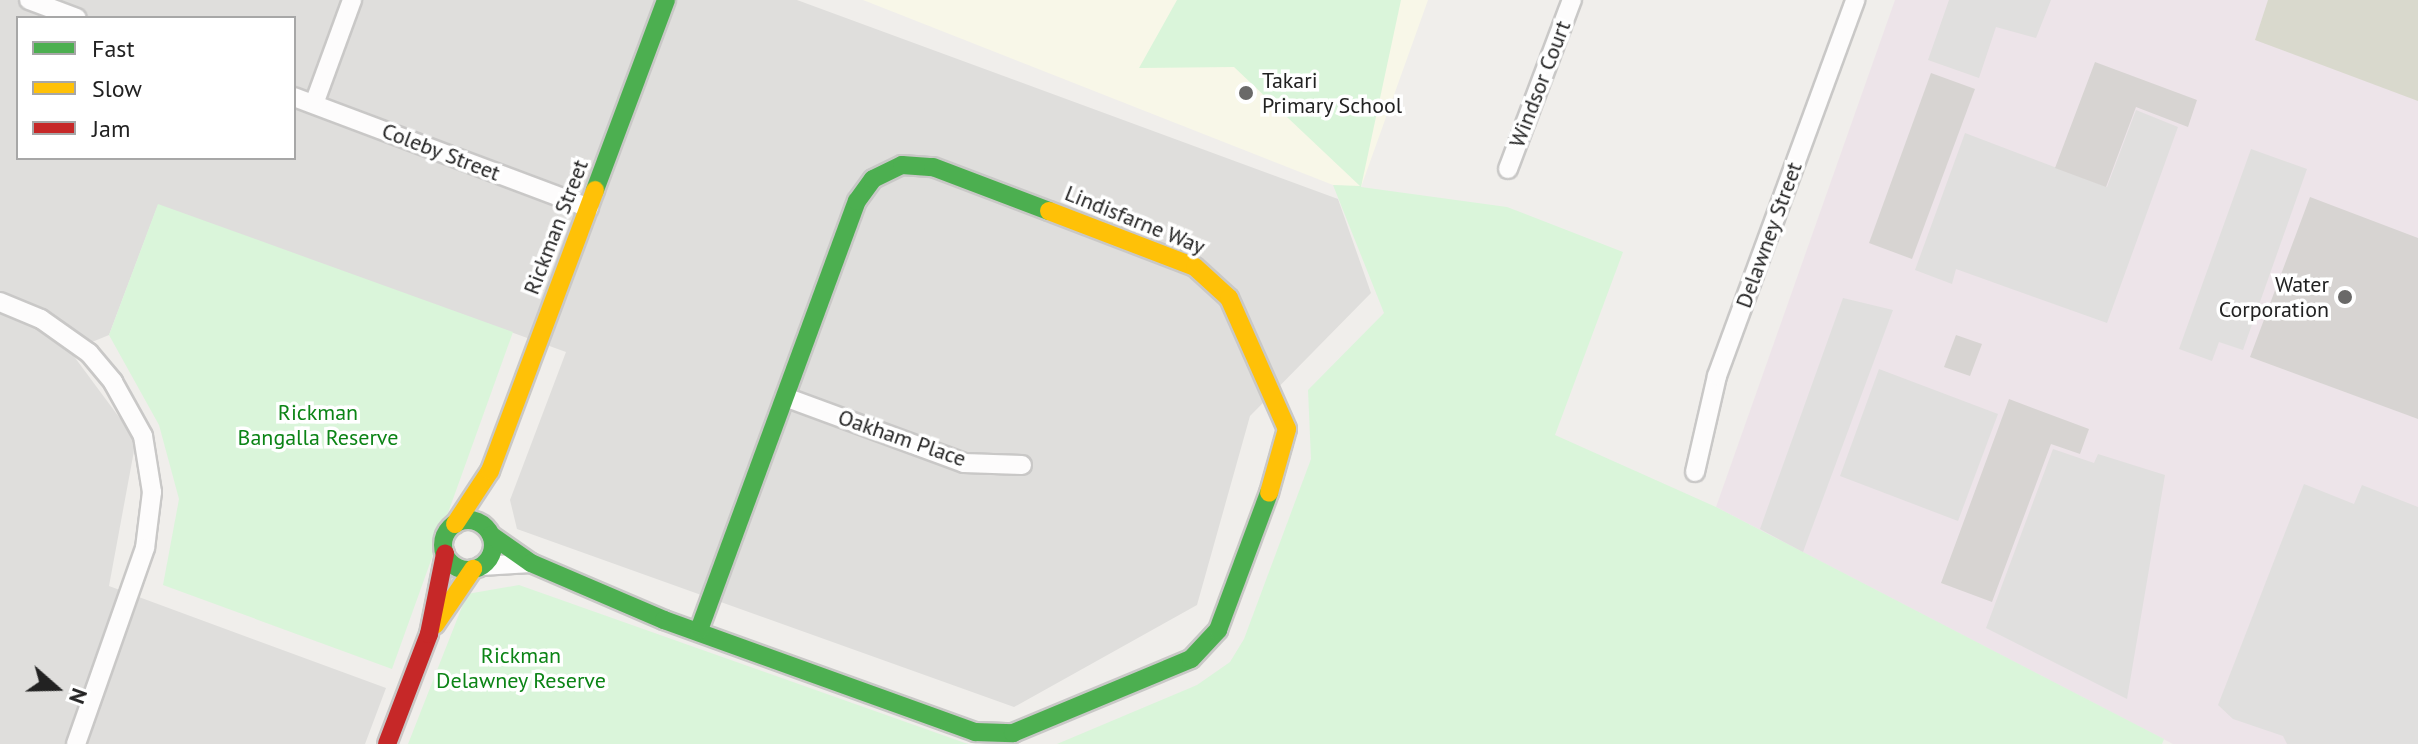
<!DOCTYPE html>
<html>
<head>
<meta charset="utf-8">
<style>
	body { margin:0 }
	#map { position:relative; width:2418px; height:744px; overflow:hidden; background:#f0eeeb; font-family:"PT Sans",sans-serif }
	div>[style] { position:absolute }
	.residential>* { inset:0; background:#dfdedc }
	.industrial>* { inset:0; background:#ede4e9 }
	.education>* { inset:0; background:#f8f7e8 }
	.construction>* { inset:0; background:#d9d9cd }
	.park>* { inset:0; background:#daf5da }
	.parking>* { inset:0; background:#e0dfde }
	.building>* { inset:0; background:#d7d4d2 }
	.roads { filter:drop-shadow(2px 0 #c9c8c7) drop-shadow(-2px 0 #c9c8c7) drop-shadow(0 2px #c9c8c7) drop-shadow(0 -2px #c9c8c7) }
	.street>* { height:18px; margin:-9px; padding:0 9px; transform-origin:9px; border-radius:9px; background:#fdfcfc }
	.fast>* { height:18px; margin:-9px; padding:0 9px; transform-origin:9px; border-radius:9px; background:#4caf50 }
	.fast>.ring { margin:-9px; padding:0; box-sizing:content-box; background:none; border:18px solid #4caf50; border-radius:50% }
	.slow>* { height:18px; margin:-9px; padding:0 9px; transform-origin:9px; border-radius:9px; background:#ffc107 }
	.jam>* { height:18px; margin:-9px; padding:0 9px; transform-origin:9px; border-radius:9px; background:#c62828 }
	.dots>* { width:22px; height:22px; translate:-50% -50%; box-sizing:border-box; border:4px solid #fff; border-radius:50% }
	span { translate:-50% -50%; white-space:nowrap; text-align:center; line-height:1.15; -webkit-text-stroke:7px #fff; paint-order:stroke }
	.poi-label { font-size:22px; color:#222 }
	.left { translate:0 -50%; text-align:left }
	.right { translate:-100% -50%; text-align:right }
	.street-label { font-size:22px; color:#222 }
	.park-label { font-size:22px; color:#0c8416 }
	.legend { position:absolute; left:16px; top:16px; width:280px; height:144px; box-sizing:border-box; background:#fff; border:2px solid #a7a7a7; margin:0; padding:10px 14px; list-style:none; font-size:24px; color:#222 }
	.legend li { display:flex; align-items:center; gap:16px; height:40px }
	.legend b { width:40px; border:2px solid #a7a7a7 }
	.north { position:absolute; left:16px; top:648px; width:80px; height:80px; -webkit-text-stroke:6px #fff; paint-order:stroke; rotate:110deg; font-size:22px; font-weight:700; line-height:32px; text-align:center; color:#222 }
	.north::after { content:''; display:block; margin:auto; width:28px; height:36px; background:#222; clip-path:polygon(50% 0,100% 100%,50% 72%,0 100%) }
</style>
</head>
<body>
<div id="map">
	<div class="residential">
		<div style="clip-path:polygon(evenodd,0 0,797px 0,1338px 199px,1371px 293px,1250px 416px,1197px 605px,1014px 707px,517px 529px,510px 500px,566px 352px,158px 205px,109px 335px,70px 351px,136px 440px,109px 586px,386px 688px,365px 744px,0 744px,0 0,18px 18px,294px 18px,294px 158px,18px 158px,18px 18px)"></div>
	</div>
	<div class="industrial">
		<div style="clip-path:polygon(1895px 0,2418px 0,2418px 744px,2173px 744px,1716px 507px)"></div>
	</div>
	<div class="education">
		<div style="clip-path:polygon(863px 0,1428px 0,1361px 187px,1333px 185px)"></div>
	</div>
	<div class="construction">
		<div style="clip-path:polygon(2268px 0,2418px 0,2418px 101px,2255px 40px)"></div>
	</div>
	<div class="park">
		<div style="clip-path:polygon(1177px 0,1401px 0,1361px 187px,1507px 207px,1623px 252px,1555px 435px,1716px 507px,2164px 739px,2162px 744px,1057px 744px,1197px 685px,1230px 662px,1244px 639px,1311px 459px,1308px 390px,1384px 313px,1333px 185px,1360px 186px,1234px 67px,1139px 68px)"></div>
		<div style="clip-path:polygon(158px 204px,513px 332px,392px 669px,163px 585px,179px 499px,159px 425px,109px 335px)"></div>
		<div style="clip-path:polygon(519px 585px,965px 743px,969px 744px,408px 744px,467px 594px)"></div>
	</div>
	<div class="parking">
		<div style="clip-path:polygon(1949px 0,2051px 0,2036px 38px,1996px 27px,1979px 78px,1928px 60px)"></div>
		<div style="clip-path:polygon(2136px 110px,2178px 127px,2107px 323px,1956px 269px,1952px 284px,1915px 270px,1965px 133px,2107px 187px)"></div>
		<div style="clip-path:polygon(2251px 149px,2307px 169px,2243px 350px,2219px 342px,2212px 361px,2179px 349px)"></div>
		<div style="clip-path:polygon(1843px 298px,1893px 310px,1803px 552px,1760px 529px)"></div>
		<div style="clip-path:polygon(1879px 369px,1998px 414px,1958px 521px,1840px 476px)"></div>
		<div style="clip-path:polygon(2053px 449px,2094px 463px,2098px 454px,2165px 475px,2127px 699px,1986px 628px)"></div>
		<div style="clip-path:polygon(2304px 484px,2354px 504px,2362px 485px,2418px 507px,2418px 744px,2287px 744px,2283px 736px,2233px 719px,2218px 705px)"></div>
	</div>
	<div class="building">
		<div style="clip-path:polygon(2095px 62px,2197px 100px,2188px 127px,2136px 107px,2106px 187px,2055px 168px)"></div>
		<div style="clip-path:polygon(1931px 73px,1975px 89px,1912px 259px,1869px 243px)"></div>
		<div style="clip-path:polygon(2310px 197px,2418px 238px,2418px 419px,2250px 357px)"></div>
		<div style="clip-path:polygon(1956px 335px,1982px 344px,1970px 376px,1944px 367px)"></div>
		<div style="clip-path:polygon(2009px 399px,2089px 429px,2080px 454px,2051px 444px,1992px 602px,1941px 583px)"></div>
	</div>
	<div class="roads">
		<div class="street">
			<div style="left:29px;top:0;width:51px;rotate:20.6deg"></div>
			<div style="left:294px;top:97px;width:315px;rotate:20.6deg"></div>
			<div style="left:314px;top:104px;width:111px;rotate:-69.9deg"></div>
			<div style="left:1508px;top:169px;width:181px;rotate:-69.3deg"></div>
			<div style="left:0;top:302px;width:44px;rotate:22.5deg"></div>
			<div style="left:41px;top:319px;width:59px;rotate:35.3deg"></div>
			<div style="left:89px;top:353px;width:38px;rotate:50deg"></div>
			<div style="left:113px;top:382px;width:62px;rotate:60.9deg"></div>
			<div style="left:143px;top:436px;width:57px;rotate:80.9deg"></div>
			<div style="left:152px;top:492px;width:56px;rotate:97.1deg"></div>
			<div style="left:145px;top:548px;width:208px;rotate:109.4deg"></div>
			<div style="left:785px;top:397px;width:191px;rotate:20.2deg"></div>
			<div style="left:964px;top:463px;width:58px;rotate:2deg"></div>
			<div style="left:1695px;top:472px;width:98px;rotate:-77.1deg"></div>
			<div style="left:1717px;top:376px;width:401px;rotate:-69.8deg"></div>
			<div style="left:481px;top:566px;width:50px;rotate:-3.4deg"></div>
		</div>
		<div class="fast">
			<div style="left:595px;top:190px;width:203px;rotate:-69.5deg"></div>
			<div class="ring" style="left:443px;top:520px;width:32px;height:32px"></div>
			<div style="left:491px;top:535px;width:49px;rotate:35deg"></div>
			<div style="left:531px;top:563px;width:145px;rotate:23.2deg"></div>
			<div style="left:664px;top:620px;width:331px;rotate:19.8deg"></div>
			<div style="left:975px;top:732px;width:38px;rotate:2deg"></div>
			<div style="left:1013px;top:733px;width:193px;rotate:-22.6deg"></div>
			<div style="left:1191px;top:659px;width:40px;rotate:-47deg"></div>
			<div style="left:1218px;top:630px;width:146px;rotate:-69.6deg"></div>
			<div style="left:699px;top:630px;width:457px;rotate:-69.8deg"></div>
			<div style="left:857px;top:201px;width:27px;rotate:-54deg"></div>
			<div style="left:873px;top:179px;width:32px;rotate:-26deg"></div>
			<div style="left:902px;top:165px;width:31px;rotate:4deg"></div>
			<div style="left:933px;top:167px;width:124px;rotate:20.8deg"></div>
		</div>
		<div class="slow">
			<div style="left:1049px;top:211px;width:156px;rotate:21deg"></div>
			<div style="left:1195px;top:267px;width:46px;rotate:42.4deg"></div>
			<div style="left:1229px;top:298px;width:143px;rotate:66.1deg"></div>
			<div style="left:1287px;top:429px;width:66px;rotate:105.7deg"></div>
			<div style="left:455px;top:524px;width:64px;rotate:-56.6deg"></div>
			<div style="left:490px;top:471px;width:300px;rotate:-69.5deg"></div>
			<div style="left:435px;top:625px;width:68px;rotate:-55.8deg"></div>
		</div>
		<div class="jam">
			<div style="left:387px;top:744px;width:118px;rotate:-69.1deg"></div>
			<div style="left:429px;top:634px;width:82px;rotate:-78.7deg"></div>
		</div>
	</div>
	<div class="dots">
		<div style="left:1246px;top:93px;background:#6a6968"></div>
		<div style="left:2345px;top:297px;background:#6a6968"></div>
	</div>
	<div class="poi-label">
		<span class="left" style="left:1262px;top:93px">Takari<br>Primary School</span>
		<span class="right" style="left:2329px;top:297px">Water<br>Corporation</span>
	</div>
	<div class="street-label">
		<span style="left:1540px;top:84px;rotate:-69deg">Windsor Court</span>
		<span style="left:441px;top:152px;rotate:21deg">Coleby Street</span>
		<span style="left:1135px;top:220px;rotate:22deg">Lindisfarne Way</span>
		<span style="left:556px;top:227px;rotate:-69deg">Rickman Street</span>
		<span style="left:1769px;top:235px;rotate:-70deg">Delawney Street</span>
		<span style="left:902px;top:438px;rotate:19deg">Oakham Place</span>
	</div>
	<div class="park-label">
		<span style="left:318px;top:425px">Rickman<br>Bangalla Reserve</span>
		<span style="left:521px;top:668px">Rickman<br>Delawney Reserve</span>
	</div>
	<ul class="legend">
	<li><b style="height:10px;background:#4caf50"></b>Fast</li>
	<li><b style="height:10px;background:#ffc107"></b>Slow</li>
	<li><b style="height:10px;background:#c62828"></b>Jam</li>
	</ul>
	<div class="north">N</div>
</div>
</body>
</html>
